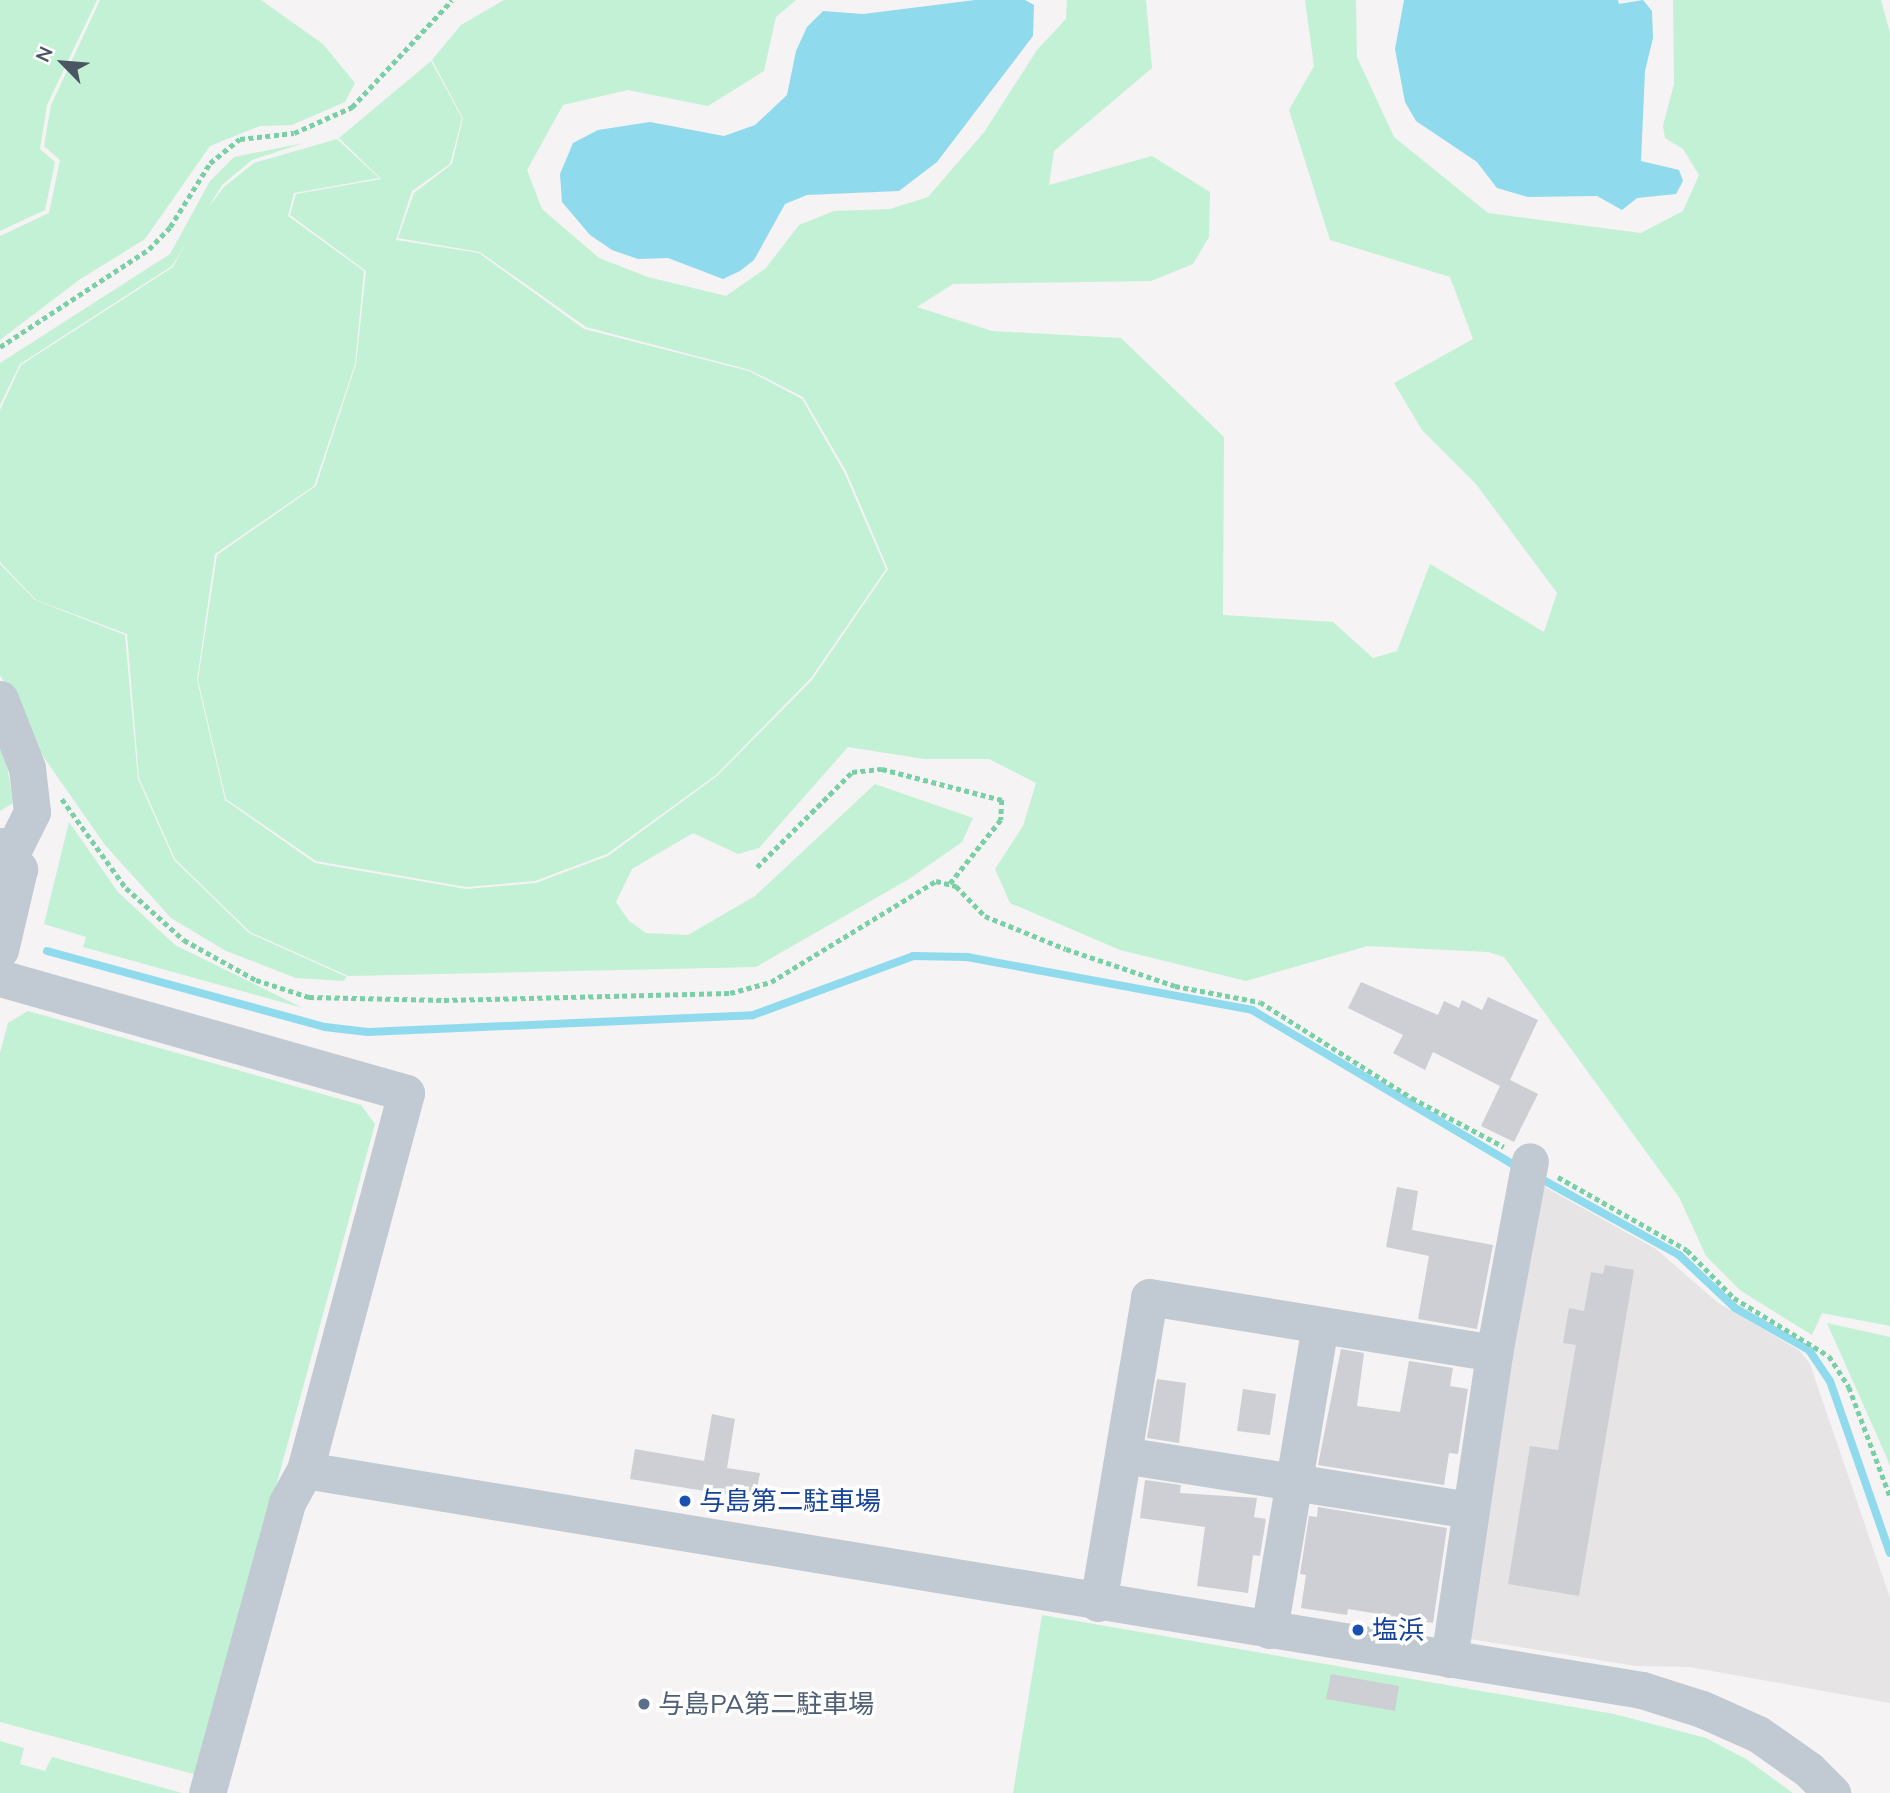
<!DOCTYPE html>
<html>
<head>
<meta charset="utf-8">
<style>
	body { margin:0 }
	#map { position:relative; width:1890px; height:1793px; overflow:hidden; background:#f5f3f3; font-family:Mulish,"Noto Sans JP",sans-serif }
	div>[style] { position:absolute }
	.education>* { inset:0; background:#e6e4e5 }
	.green>* { inset:0; background:#c3f1d5 }
	.water>* { inset:0; background:#90daee }
	.stream>* { height:8px; margin:-4px; padding:0 4px; transform-origin:4px; border-radius:4px; background:#90daee }
	.building>* { inset:0; background:#cdcfd5 }
	.path>* { height:4.5px; margin-top:-2.25px; transform-origin:0; background:repeating-linear-gradient(90deg,#7ad0a6 0 5px,transparent 0 8.5px) }
	.minor>* { height:37px; margin:-18.5px; padding:0 18.5px; transform-origin:18.5px; border-radius:18.5px; background:#c1cad2 }
	.dots>* { width:19px; height:19px; translate:-50% -50%; box-sizing:border-box; border:4px solid #fff; border-radius:50% }
	span { translate:-50% -50%; white-space:nowrap; text-align:center; line-height:1.15; -webkit-text-stroke:7px #fff; paint-order:stroke }
	.transit-label { font-size:26px; color:#164399 }
	.left { translate:0 -50%; text-align:left }
	.service-label { font-size:26px; color:#4e5e75 }
	.north { position:absolute; left:28px; top:28px; width:70px; height:70px; -webkit-text-stroke:5px #fff; paint-order:stroke; rotate:295deg; font-size:19px; font-weight:700; line-height:28px; text-align:center; color:#4a5661 }
	.north::after { content:''; display:block; margin:auto; width:24px; height:32px; background:#4a5661; clip-path:polygon(50% 0,100% 100%,50% 72%,0 100%) }
</style>
</head>
<body>
<div id="map">
	<div class="education">
		<div style="clip-path:polygon(1534px 1181px,1656px 1249px,1717px 1302px,1800px 1351px,1810px 1364px,1890px 1598px,1890px 1703px,1690px 1667px,1636px 1666px,1470px 1639px)"></div>
	</div>
	<div class="green">
		<div style="clip-path:polygon(0 0,97px 0,47px 105px,40px 149px,55px 162px,45px 210px,0 231px)"></div>
		<div style="clip-path:polygon(100px 0,261px 0,323px 44px,355px 83px,345px 102px,292px 125px,260px 126px,210px 146px,145px 239px,79px 280px,0 340px,0 236px,49px 213px,60px 160px,44px 146px,51px 105px)"></div>
		<div style="clip-path:polygon(504px 0,796px 0,776px 17px,764px 71px,708px 106px,628px 90px,563px 105px,527px 170px,542px 209px,599px 258px,648px 277px,726px 296px,766px 268px,799px 225px,834px 211px,890px 209px,928px 197px,985px 131px,1037px 50px,1066px 19px,1067px 0,1146px 0,1152px 68px,1054px 151px,1049px 185px,1152px 156px,1210px 192px,1209px 237px,1193px 264px,1151px 281px,953px 284px,917px 307px,992px 331px,1121px 338px,1224px 437px,1223px 615px,1333px 622px,1373px 658px,1397px 651px,1430px 564px,1544px 632px,1557px 593px,1476px 484px,1422px 430px,1394px 383px,1473px 339px,1450px 277px,1330px 240px,1289px 110px,1314px 66px,1305px 0,1356px 0,1357px 57px,1394px 137px,1488px 213px,1641px 233px,1683px 211px,1699px 175px,1683px 149px,1665px 138px,1663px 126px,1674px 84px,1673px 0,1881px 0,1890px 33px,1890px 1326px,1822px 1313px,1812px 1335px,1741px 1291px,1706px 1256px,1679px 1197px,1504px 957px,1488px 952px,1368px 946px,1246px 981px,1120px 950px,1010px 903px,995px 869px,1023px 826px,1036px 783px,989px 759px,924px 759px,848px 747px,759px 848px,738px 854px,693px 833px,632px 869px,616px 902px,629px 921px,646px 933px,688px 935px,755px 896px,875px 784px,973px 818px,962px 842px,909px 879px,756px 967px,348px 976px,250px 932px,175px 859px,139px 778px,127px 634px,36px 600px,0 562px,0 410px,21px 365px,173px 267px,199px 219px,224px 187px,254px 163px,337px 139px,379px 178px,294px 193px,288px 216px,364px 271px,355px 364px,314px 486px,215px 554px,197px 680px,225px 800px,315px 863px,466px 889px,536px 883px,608px 856px,717px 776px,812px 680px,888px 569px,846px 471px,803px 397px,750px 370px,586px 327px,480px 252px,398px 238px,414px 193px,452px 164px,463px 118px,432px 60px,461px 25px)"></div>
		<div style="clip-path:polygon(431px 61px,462px 118px,450px 164px,412px 191px,396px 240px,479px 253px,584px 329px,749px 371px,802px 399px,844px 472px,886px 569px,811px 678px,716px 775px,607px 854px,535px 881px,466px 887px,316px 861px,226px 799px,198px 680px,217px 555px,316px 486px,356px 364px,366px 271px,290px 215px,296px 194px,381px 179px,339px 138px)"></div>
		<div style="clip-path:polygon(304px 143px,252px 160px,222px 185px,172px 266px,20px 364px,0 405px,0 363px,170px 254px,210px 181px,234px 157px)"></div>
		<div style="clip-path:polygon(0 564px,35px 600px,125px 635px,138px 779px,174px 860px,249px 933px,347px 977px,343px 981px,296px 978px,226px 951px,171px 918px,105px 845px,38px 749px,27px 721px,0 675px)"></div>
		<div style="clip-path:polygon(0 721px,13px 803px,0 811px)"></div>
		<div style="clip-path:polygon(69px 822px,118px 892px,175px 945px,303px 1008px,83px 947px,86px 937px,44px 924px)"></div>
		<div style="clip-path:polygon(28px 1011px,361px 1105px,375px 1124px,197px 1775px,0 1722px,0 1053px,8px 1023px)"></div>
		<div style="clip-path:polygon(1827px 1323px,1890px 1337px,1890px 1466px,1886px 1456px)"></div>
		<div style="clip-path:polygon(1042px 1615px,1614px 1714px,1706px 1738px,1746px 1759px,1793px 1793px,1013px 1793px)"></div>
		<div style="clip-path:polygon(0 1741px,24px 1748px,20px 1764px,45px 1771px,52px 1757px,182px 1793px,0 1793px)"></div>
	</div>
	<div class="water">
		<div style="clip-path:polygon(975px 0,1025px 0,1034px 5px,1033px 36px,937px 162px,899px 191px,807px 195px,785px 204px,754px 260px,740px 271px,723px 279px,668px 258px,638px 259px,612px 250px,590px 235px,562px 202px,560px 174px,573px 143px,598px 130px,650px 122px,724px 136px,755px 125px,787px 95px,796px 51px,807px 27px,823px 11px,863px 14px)"></div>
		<div style="clip-path:polygon(1404px 0,1618px 0,1619px 4px,1643px 0,1652px 11px,1653px 38px,1645px 71px,1641px 161px,1679px 170px,1683px 181px,1676px 194px,1637px 198px,1622px 210px,1597px 196px,1528px 197px,1497px 188px,1477px 162px,1416px 121px,1405px 102px,1395px 49px)"></div>
	</div>
	<div class="stream">
		<div style="left:47px;top:951px;width:288px;rotate:15.3deg"></div>
		<div style="left:325px;top:1027px;width:43px;rotate:6.6deg"></div>
		<div style="left:368px;top:1032px;width:385px;rotate:-2.5deg"></div>
		<div style="left:753px;top:1015px;width:171px;rotate:-20.2deg"></div>
		<div style="left:913px;top:956px;width:54px;rotate:1.1deg"></div>
		<div style="left:967px;top:957px;width:290px;rotate:10.5deg"></div>
		<div style="left:1252px;top:1010px;width:309px;rotate:30.6deg"></div>
		<div style="left:1536px;top:1176px;width:163px;rotate:28.9deg"></div>
		<div style="left:1679px;top:1255px;width:77px;rotate:43.4deg"></div>
		<div style="left:1735px;top:1308px;width:85px;rotate:29.6deg"></div>
		<div style="left:1809px;top:1350px;width:37px;rotate:56deg"></div>
		<div style="left:1830px;top:1381px;width:182px;rotate:70.8deg"></div>
	</div>
	<div class="building">
		<div style="clip-path:polygon(1361px 982px,1438px 1015px,1444px 1001px,1459px 1008px,1462px 1000px,1482px 1010px,1488px 997px,1538px 1020px,1510px 1080px,1538px 1094px,1514px 1142px,1481px 1126px,1500px 1086px,1433px 1052px,1425px 1070px,1393px 1053px,1403px 1035px,1348px 1008px)"></div>
		<div style="clip-path:polygon(1397px 1187px,1418px 1191px,1412px 1230px,1493px 1245px,1477px 1329px,1418px 1319px,1429px 1256px,1386px 1247px)"></div>
		<div style="clip-path:polygon(1605px 1265px,1634px 1270px,1579px 1596px,1508px 1584px,1530px 1446px,1558px 1450px,1576px 1345px,1563px 1343px,1569px 1308px,1584px 1311px,1591px 1272px,1603px 1274px)"></div>
		<div style="clip-path:polygon(1341px 1349px,1364px 1353px,1357px 1406px,1400px 1412px,1409px 1361px,1453px 1368px,1450px 1386px,1468px 1389px,1458px 1454px,1449px 1453px,1444px 1485px,1318px 1465px)"></div>
		<div style="clip-path:polygon(1157px 1379px,1186px 1383px,1179px 1443px,1147px 1438px)"></div>
		<div style="clip-path:polygon(1243px 1389px,1276px 1394px,1270px 1435px,1237px 1431px)"></div>
		<div style="clip-path:polygon(712px 1414px,735px 1419px,727px 1468px,760px 1473px,755px 1499px,630px 1479px,635px 1449px,704px 1461px)"></div>
		<div style="clip-path:polygon(1145px 1480px,1181px 1485px,1180px 1493px,1257px 1498px,1254px 1517px,1266px 1519px,1260px 1556px,1253px 1555px,1248px 1593px,1197px 1586px,1205px 1527px,1140px 1518px)"></div>
		<div style="clip-path:polygon(1318px 1507px,1447px 1528px,1433px 1623px,1348px 1609px,1347px 1615px,1301px 1608px,1306px 1575px,1300px 1574px,1309px 1516px,1317px 1517px)"></div>
		<div style="clip-path:polygon(1331px 1674px,1399px 1686px,1395px 1711px,1326px 1699px)"></div>
	</div>
	<div class="path">
		<div style="left:0;top:347px;width:178px;rotate:-33.3deg"></div>
		<div style="left:149px;top:249px;width:30px;rotate:-46deg"></div>
		<div style="left:170px;top:227px;width:75px;rotate:-58deg"></div>
		<div style="left:210px;top:163px;width:38px;rotate:-39deg"></div>
		<div style="left:240px;top:139px;width:54px;rotate:-6.3deg"></div>
		<div style="left:294px;top:133px;width:64px;rotate:-24.1deg"></div>
		<div style="left:352px;top:107px;width:146px;rotate:-46.9deg"></div>
		<div style="left:62px;top:799px;width:110px;rotate:54.3deg"></div>
		<div style="left:126px;top:888px;width:78px;rotate:41.9deg"></div>
		<div style="left:184px;top:940px;width:82px;rotate:29.1deg"></div>
		<div style="left:256px;top:980px;width:56px;rotate:17.8deg"></div>
		<div style="left:309px;top:997px;width:135px;rotate:1.3deg"></div>
		<div style="left:444px;top:1000px;width:286px;rotate:-1.4deg"></div>
		<div style="left:730px;top:993px;width:42px;rotate:-15deg"></div>
		<div style="left:771px;top:982px;width:193px;rotate:-31.5deg"></div>
		<div style="left:936px;top:881px;width:21px;rotate:14deg"></div>
		<div style="left:956px;top:886px;width:42px;rotate:46deg"></div>
		<div style="left:985px;top:916px;width:87px;rotate:22.2deg"></div>
		<div style="left:1066px;top:949px;width:115px;rotate:18.7deg"></div>
		<div style="left:1175px;top:986px;width:86px;rotate:10.7deg"></div>
		<div style="left:1260px;top:1002px;width:180px;rotate:32.3deg"></div>
		<div style="left:1412px;top:1098px;width:104px;rotate:28deg"></div>
		<div style="left:757px;top:867px;width:134px;rotate:-45deg"></div>
		<div style="left:852px;top:772px;width:30px;rotate:-6deg"></div>
		<div style="left:882px;top:769px;width:124px;rotate:14.5deg"></div>
		<div style="left:1002px;top:800px;width:20px;rotate:93deg"></div>
		<div style="left:1001px;top:820px;width:82px;rotate:128.6deg"></div>
		<div style="left:1558px;top:1177px;width:148px;rotate:29.5deg"></div>
		<div style="left:1687px;top:1250px;width:67px;rotate:45.6deg"></div>
		<div style="left:1734px;top:1298px;width:111px;rotate:31.4deg"></div>
		<div style="left:1829px;top:1356px;width:37px;rotate:57deg"></div>
		<div style="left:1849px;top:1387px;width:116px;rotate:69.4deg"></div>
	</div>
	<div class="minor">
		<div style="left:0;top:699px;width:74px;rotate:68.6deg"></div>
		<div style="left:27px;top:768px;width:44px;rotate:83.5deg"></div>
		<div style="left:32px;top:812px;width:49px;rotate:116.6deg"></div>
		<div style="left:0;top:846px;width:30px;rotate:50deg"></div>
		<div style="left:19px;top:869px;width:83px;rotate:103.2deg"></div>
		<div style="left:0;top:978px;width:422px;rotate:15.8deg"></div>
		<div style="left:406px;top:1093px;width:390px;rotate:105deg"></div>
		<div style="left:305px;top:1470px;width:38px;rotate:119deg"></div>
		<div style="left:287px;top:1503px;width:301px;rotate:105.4deg"></div>
		<div style="left:1123px;top:1455px;width:351px;rotate:9deg"></div>
		<div style="left:305px;top:1470px;width:1355px;rotate:9.34deg"></div>
		<div style="left:1642px;top:1690px;width:63px;rotate:17.6deg"></div>
		<div style="left:1702px;top:1709px;width:61px;rotate:24.1deg"></div>
		<div style="left:1758px;top:1734px;width:62px;rotate:35.2deg"></div>
		<div style="left:1809px;top:1770px;width:33px;rotate:45deg"></div>
		<div style="left:1098px;top:1603px;width:310px;rotate:-80.5deg"></div>
		<div style="left:1149px;top:1297px;width:350px;rotate:9.2deg"></div>
		<div style="left:1269px;top:1630px;width:309px;rotate:-80.5deg"></div>
		<div style="left:1449px;top:1659px;width:309px;rotate:-81.6deg"></div>
		<div style="left:1494px;top:1353px;width:195px;rotate:-79.4deg"></div>
	</div>
	<div class="dots">
		<div style="left:685px;top:1501px;background:#1a4fb4"></div>
		<div style="left:1358px;top:1630px;background:#1a4fb4"></div>
		<div style="left:644px;top:1704px;background:#5c6f8a"></div>
	</div>
	<div class="transit-label">
		<span class="left" style="left:699px;top:1501px">与島第二駐車場</span>
		<span class="left" style="left:1372px;top:1630px">塩浜</span>
	</div>
	<div class="service-label">
		<span class="left" style="left:658px;top:1704px">与島PA第二駐車場</span>
	</div>
	<div class="north">N</div>
</div>
</body>
</html>
